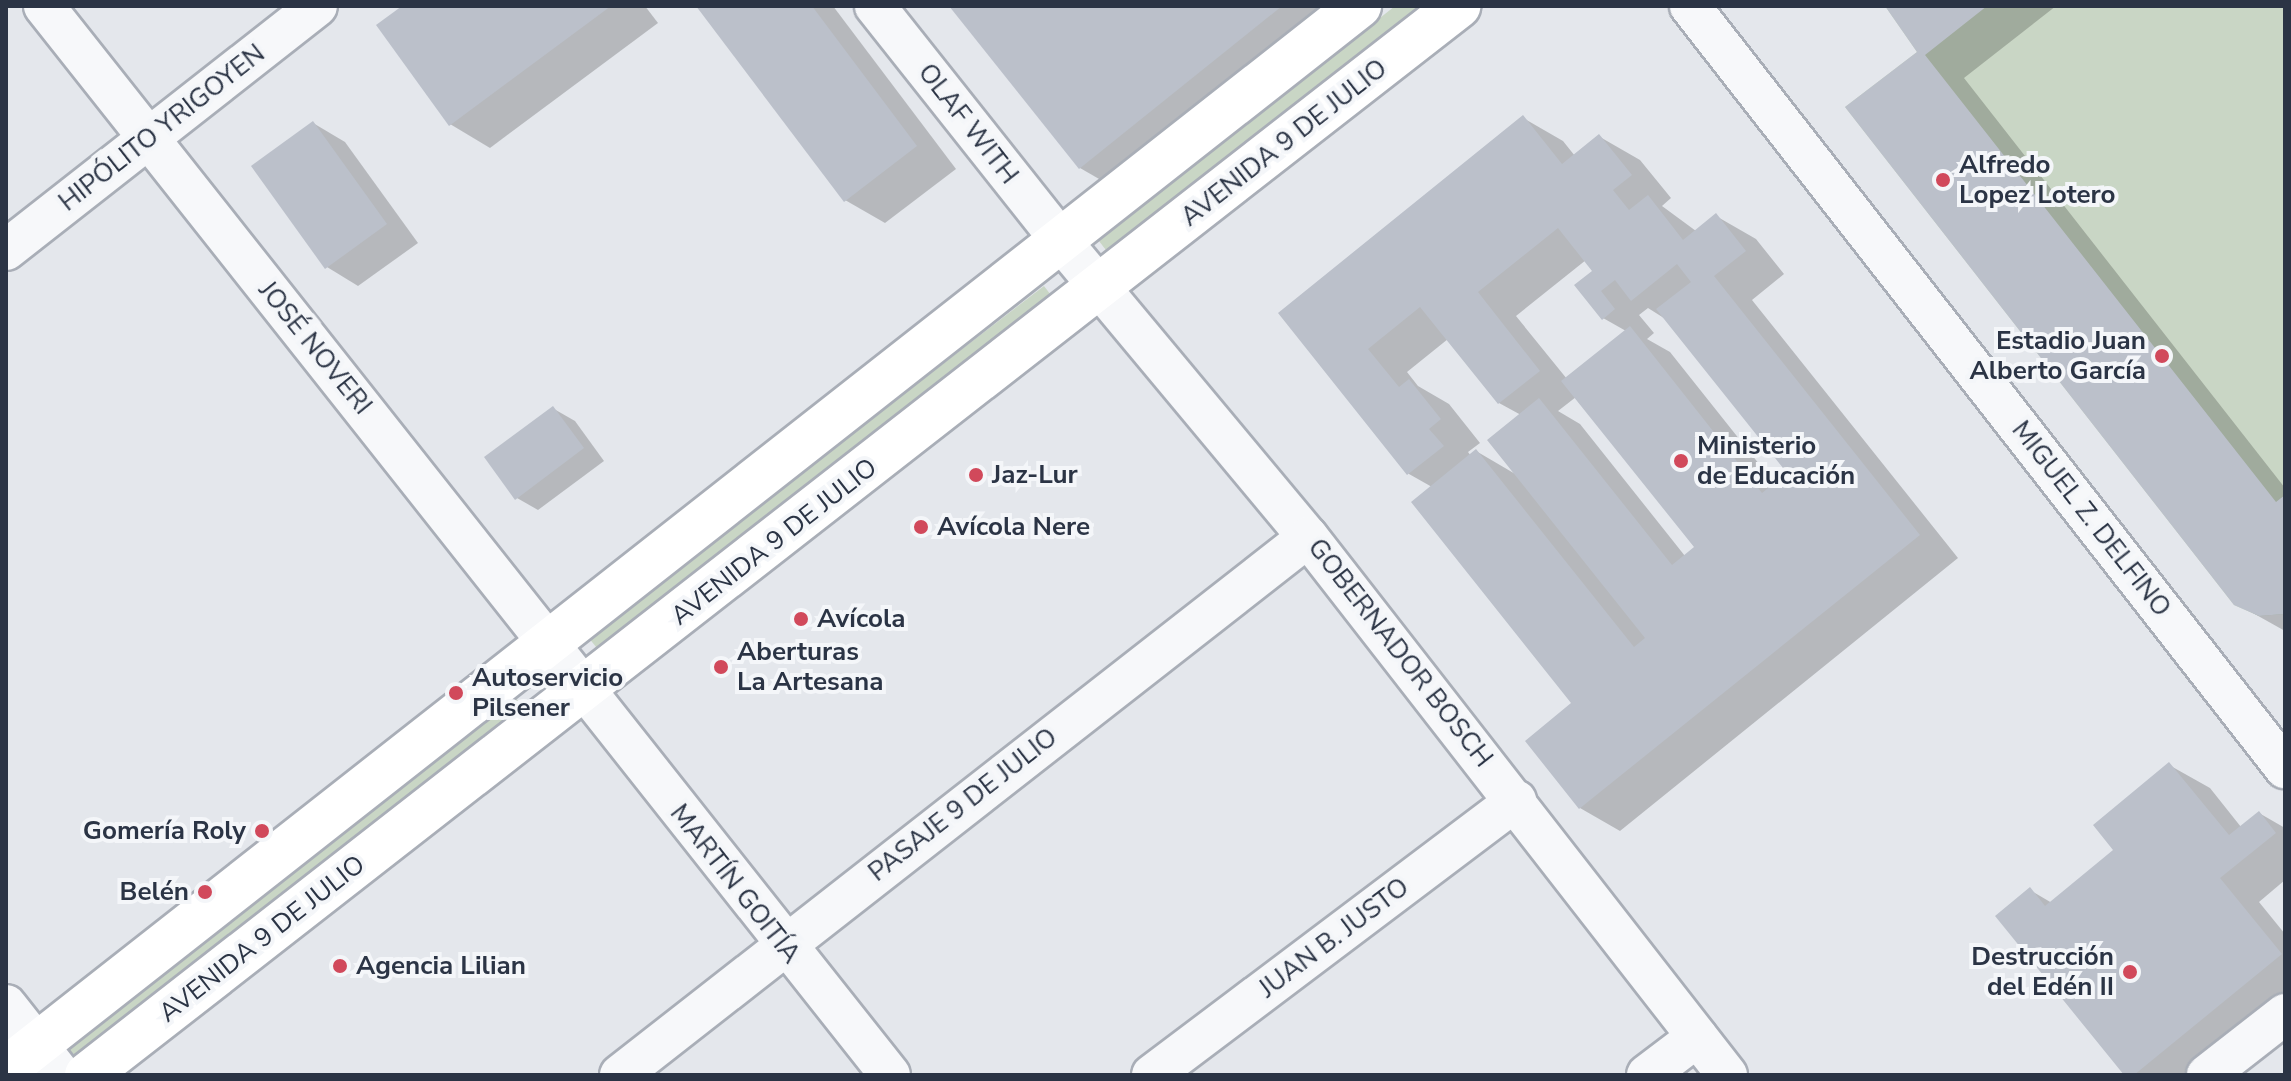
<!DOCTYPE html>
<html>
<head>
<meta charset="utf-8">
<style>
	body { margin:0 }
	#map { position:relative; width:2291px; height:1081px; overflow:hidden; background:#e4e7ec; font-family:"Nunito Sans",sans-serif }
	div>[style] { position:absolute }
	.green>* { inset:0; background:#c9d6c5 }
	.shadow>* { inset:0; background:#0003 }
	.building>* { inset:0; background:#bbc0ca }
	.roads { filter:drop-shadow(2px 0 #a9aeb7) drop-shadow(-2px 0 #a9aeb7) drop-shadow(0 2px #a9aeb7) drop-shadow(0 -2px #a9aeb7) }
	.minor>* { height:40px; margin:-20px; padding:0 20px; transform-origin:20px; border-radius:20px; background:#f7f8fa }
	.major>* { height:44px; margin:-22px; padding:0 22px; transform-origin:22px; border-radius:22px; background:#fff }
	.dots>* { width:22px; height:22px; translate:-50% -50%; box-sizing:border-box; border:4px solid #f4f6f9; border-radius:50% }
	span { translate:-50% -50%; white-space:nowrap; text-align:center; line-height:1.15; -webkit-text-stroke:8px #f4f6f9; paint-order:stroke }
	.street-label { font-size:26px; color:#2b3445 }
	.poi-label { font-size:26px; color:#2b3445; font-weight:700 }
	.left { translate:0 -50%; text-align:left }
	.right { translate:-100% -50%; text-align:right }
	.frame { position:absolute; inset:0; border:8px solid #2b3445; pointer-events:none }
</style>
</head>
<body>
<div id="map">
	<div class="green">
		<div style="clip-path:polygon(1395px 6px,1430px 6px,1112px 258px,1099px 241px)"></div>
		<div style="clip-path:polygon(1885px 6px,2285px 6px,2284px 614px,2259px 616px,2234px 605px,1845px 107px,1917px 52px)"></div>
		<div style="clip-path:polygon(1044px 286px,1057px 303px,601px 653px,588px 637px)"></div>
		<div style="clip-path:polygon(512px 693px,525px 710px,74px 1067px,61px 1051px)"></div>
	</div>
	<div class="shadow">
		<div style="clip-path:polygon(405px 6px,645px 6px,658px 23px,490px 148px,450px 124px)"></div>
		<div style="clip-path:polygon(698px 6px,833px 6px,956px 169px,885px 223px,845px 200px)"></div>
		<div style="clip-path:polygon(951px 6px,1350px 6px,1120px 191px,1080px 168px)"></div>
		<div style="clip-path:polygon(1888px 6px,2056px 6px,1964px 78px,2285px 488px,2285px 631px,2235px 603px,1920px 52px)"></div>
		<div style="clip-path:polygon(evenodd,1523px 118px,1563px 141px,1575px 156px,1600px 137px,1640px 160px,1671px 198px,1662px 206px,1696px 231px,1716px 216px,1756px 239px,1784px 274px,1752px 300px,1958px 558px,1620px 831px,1580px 808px,1574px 704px,1432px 487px,1409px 474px,1280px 313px,1523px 118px,1586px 260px,1595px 271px,1603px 318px,1626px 331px,1567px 379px,1516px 316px,1586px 260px,1523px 118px,1648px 308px,1667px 320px,1789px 473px,1775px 484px,1670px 352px,1647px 339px,1654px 333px,1639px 315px,1648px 308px,1523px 118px,1448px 339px,1499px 403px,1521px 415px,1517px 475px,1476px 451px,1471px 456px,1468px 452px,1480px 443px,1449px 404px,1418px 386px,1407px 372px,1448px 339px,1523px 118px,1576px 397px,1696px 547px,1685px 556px,1580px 424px,1558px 411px,1576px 397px)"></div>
		<div style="clip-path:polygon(313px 123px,345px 142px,418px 243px,358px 286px,327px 267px)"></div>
		<div style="clip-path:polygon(554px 409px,575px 421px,604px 461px,538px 510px,517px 498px)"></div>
		<div style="clip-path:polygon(2169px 765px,2210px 788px,2241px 827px,2259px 813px,2285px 828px,2285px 880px,2259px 902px,2285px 934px,2285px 1007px,2202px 1075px,2126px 1075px,2030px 890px,2052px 903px,2116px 850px)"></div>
	</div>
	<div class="building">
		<div style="clip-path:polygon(402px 6px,611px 6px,449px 126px,376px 25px)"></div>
		<div style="clip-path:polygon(696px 6px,812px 6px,917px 146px,844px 202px)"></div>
		<div style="clip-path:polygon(949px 6px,1282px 6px,1079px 169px)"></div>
		<div style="clip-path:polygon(1885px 6px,1987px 6px,1925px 55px,2276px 502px,2285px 495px,2284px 614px,2259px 616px,2234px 605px,1845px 107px,1917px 52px)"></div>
		<div style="clip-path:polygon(1523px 115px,1562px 164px,1599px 134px,1632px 175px,1613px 190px,1629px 210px,1648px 195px,1683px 240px,1716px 213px,1746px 251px,1714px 276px,1920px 535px,1579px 809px,1525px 741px,1571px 703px,1411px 502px,1476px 449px,1634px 647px,1645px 638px,1487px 440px,1539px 398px,1672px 565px,1694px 547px,1561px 381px,1630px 326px,1762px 493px,1787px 473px,1656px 309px,1691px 282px,1677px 264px,1631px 301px,1615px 280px,1601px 291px,1615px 309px,1602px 320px,1574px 285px,1592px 271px,1558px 228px,1478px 292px,1540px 371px,1498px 404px,1420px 307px,1368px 349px,1399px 387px,1409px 379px,1441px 419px,1429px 429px,1444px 446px,1407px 475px,1278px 313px)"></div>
		<div style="clip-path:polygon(313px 121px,387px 224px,325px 269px,251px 166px)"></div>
		<div style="clip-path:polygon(553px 406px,584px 448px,515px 500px,484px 457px)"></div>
		<div style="clip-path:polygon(2169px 762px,2229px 835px,2259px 811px,2276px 833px,2220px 878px,2282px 954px,2134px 1075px,2124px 1075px,1995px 916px,2030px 887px,2045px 906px,2113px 850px,2093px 825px)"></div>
	</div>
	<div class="roads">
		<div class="minor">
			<div style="left:44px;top:6px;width:1363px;rotate:51.64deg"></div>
			<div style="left:875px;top:6px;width:300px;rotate:51.6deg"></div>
			<div style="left:1061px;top:241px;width:386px;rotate:50.2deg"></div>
			<div style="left:1308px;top:537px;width:682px;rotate:52.09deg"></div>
			<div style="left:1690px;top:6px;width:967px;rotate:52.02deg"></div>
			<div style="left:6px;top:250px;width:395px;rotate:-38.1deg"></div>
			<div style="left:6px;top:1005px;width:89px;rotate:51.8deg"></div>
			<div style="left:620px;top:1075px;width:873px;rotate:-38.02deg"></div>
			<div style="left:1152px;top:1075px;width:456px;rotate:-37deg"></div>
			<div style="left:1647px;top:1075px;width:63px;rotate:-37.2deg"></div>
			<div style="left:2207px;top:1075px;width:99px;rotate:-38deg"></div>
		</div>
		<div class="major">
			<div style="left:6px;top:1069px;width:1721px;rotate:-38.16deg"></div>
			<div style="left:87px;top:1075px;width:1739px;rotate:-37.94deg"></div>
		</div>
	</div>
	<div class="dots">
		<div style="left:1943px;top:180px;background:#d1495b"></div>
		<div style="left:2162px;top:356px;background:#d1495b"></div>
		<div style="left:1681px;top:461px;background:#d1495b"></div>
		<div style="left:976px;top:475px;background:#d1495b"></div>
		<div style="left:921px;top:527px;background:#d1495b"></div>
		<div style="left:801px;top:619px;background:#d1495b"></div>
		<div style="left:721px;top:667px;background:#d1495b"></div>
		<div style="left:456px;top:693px;background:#d1495b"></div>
		<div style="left:262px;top:831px;background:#d1495b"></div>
		<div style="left:205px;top:892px;background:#d1495b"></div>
		<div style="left:340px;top:966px;background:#d1495b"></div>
		<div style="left:2130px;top:972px;background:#d1495b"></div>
	</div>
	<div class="street-label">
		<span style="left:968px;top:124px;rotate:52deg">OLAF WITH</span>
		<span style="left:162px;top:128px;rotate:-38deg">HIPÓLITO YRIGOYEN</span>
		<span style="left:1284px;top:143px;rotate:-38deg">AVENIDA 9 DE JULIO</span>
		<span style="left:315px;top:348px;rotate:51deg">JOSÉ NOVERI</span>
		<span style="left:2091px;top:519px;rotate:52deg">MIGUEL Z. DELFINO</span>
		<span style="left:774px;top:542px;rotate:-38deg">AVENIDA 9 DE JULIO</span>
		<span style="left:1400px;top:653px;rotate:52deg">GOBERNADOR BOSCH</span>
		<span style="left:963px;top:805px;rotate:-38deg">PASAJE 9 DE JULIO</span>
		<span style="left:735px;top:884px;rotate:52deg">MARTÍN GOITÍA</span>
		<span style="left:1334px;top:938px;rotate:-37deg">JUAN B. JUSTO</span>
		<span style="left:262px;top:939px;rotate:-38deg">AVENIDA 9 DE JULIO</span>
	</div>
	<div class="poi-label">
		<span class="left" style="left:1959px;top:180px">Alfredo<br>Lopez Lotero</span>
		<span class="right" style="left:2146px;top:356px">Estadio Juan<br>Alberto García</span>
		<span class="left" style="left:1697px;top:461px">Ministerio<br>de Educación</span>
		<span class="left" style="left:992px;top:475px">Jaz-Lur</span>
		<span class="left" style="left:937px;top:527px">Avícola Nere</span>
		<span class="left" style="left:817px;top:619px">Avícola</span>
		<span class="left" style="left:737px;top:667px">Aberturas<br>La Artesana</span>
		<span class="left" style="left:472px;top:693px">Autoservicio<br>Pilsener</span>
		<span class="right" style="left:246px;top:831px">Gomería Roly</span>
		<span class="right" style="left:189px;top:892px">Belén</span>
		<span class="right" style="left:2114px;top:972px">Destrucción<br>del Edén II</span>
		<span class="left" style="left:356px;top:966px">Agencia Lilian</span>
	</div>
	<div class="frame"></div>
</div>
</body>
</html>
